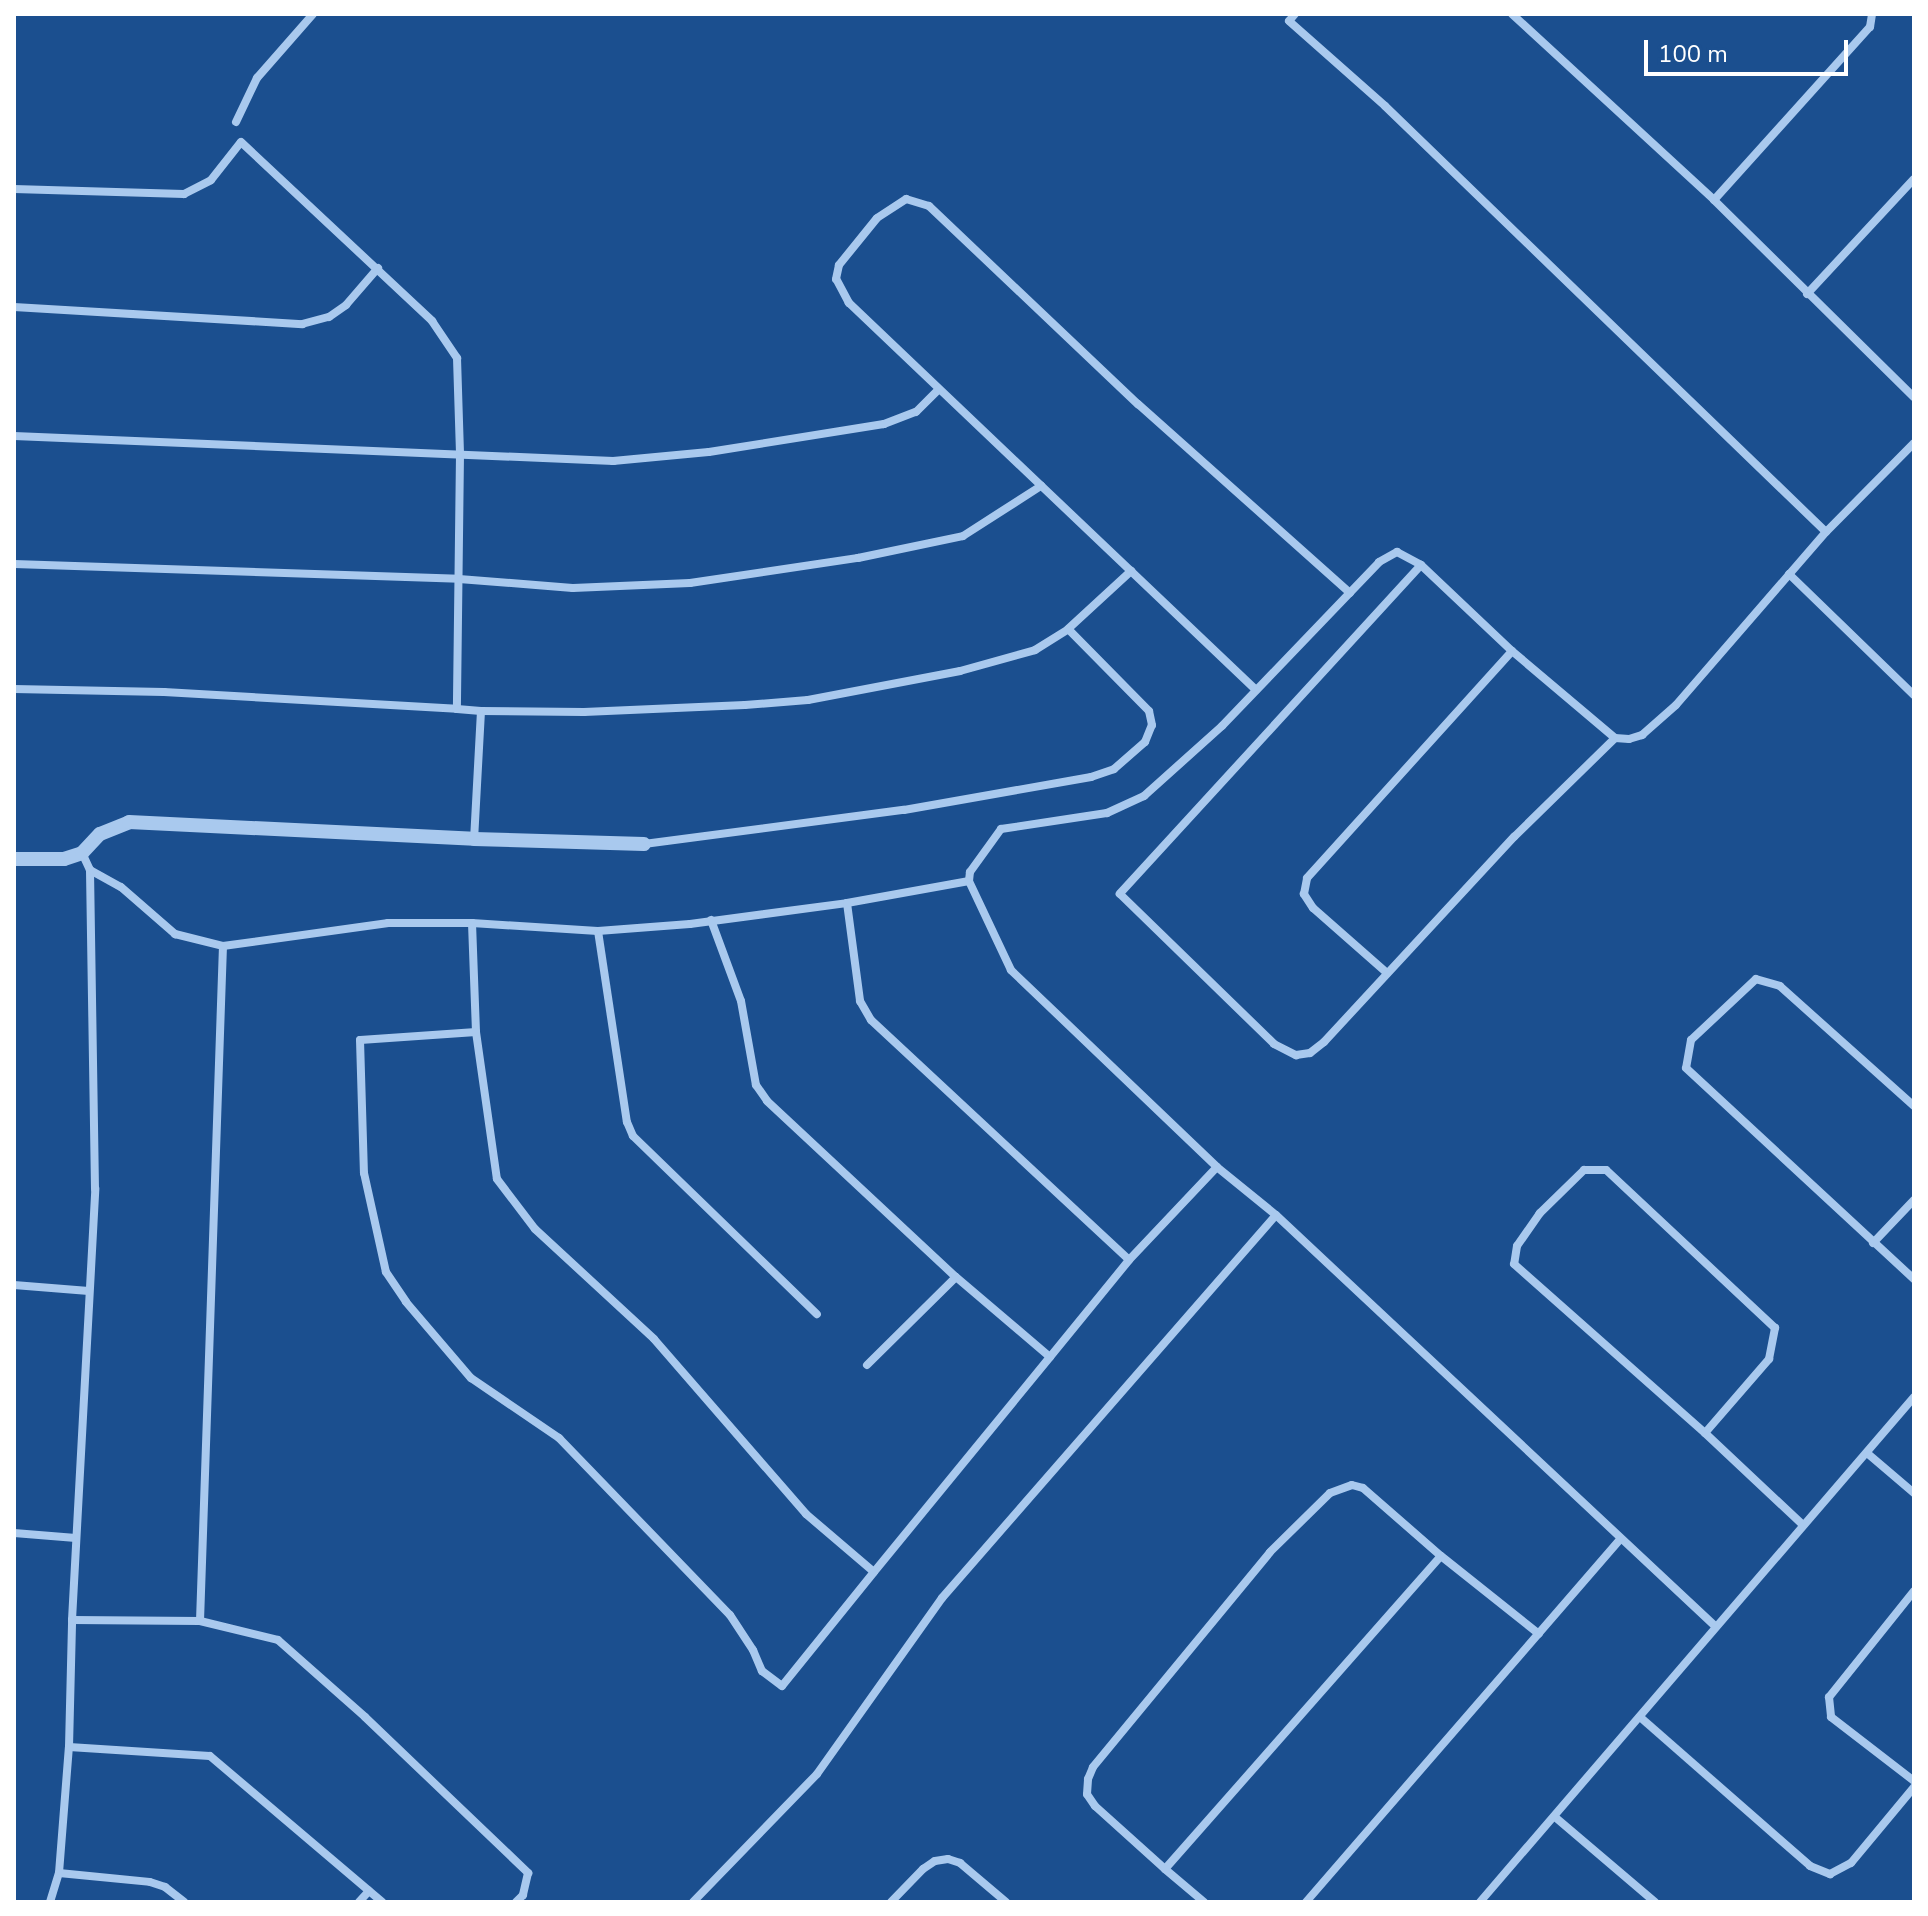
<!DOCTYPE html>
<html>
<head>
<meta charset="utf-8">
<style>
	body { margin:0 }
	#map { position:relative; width:1928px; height:1916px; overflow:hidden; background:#1b4f8f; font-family:"Nunito Sans",sans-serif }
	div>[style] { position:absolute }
	.minor>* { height:8px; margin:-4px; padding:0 4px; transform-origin:4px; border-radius:4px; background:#a9c9ee }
	.tertiary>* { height:14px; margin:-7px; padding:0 7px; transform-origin:7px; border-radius:7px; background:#a9c9ee }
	span { translate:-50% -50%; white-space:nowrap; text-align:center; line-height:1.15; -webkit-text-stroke:8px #1b4f8f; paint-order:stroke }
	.frame { position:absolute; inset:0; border:16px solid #fff; pointer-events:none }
	.scale { position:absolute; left:1644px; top:40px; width:204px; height:36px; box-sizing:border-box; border:4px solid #fff; border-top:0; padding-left:10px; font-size:24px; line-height:28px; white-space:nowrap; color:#fff; -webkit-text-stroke:6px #1b4f8f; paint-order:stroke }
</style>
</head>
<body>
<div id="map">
	<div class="minor">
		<div style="left:1295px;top:14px;width:9px;rotate:131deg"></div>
		<div style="left:1289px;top:21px;width:128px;rotate:41.5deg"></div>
		<div style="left:1385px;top:106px;width:613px;rotate:44.01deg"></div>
		<div style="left:1512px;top:14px;width:275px;rotate:42.6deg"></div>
		<div style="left:1714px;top:200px;width:281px;rotate:44.6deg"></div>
		<div style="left:236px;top:122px;width:49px;rotate:-64.5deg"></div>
		<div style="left:257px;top:78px;width:85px;rotate:-48.8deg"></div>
		<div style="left:14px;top:189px;width:170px;rotate:1.7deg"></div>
		<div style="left:184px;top:194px;width:30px;rotate:-27deg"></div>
		<div style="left:211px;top:180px;width:48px;rotate:-51.7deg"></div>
		<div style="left:241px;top:142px;width:262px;rotate:43.1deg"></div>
		<div style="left:432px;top:321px;width:45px;rotate:56deg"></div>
		<div style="left:457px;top:358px;width:96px;rotate:88.2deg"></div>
		<div style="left:460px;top:454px;width:255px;rotate:90.7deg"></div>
		<div style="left:457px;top:709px;width:24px;rotate:5deg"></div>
		<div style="left:481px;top:711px;width:128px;rotate:93.1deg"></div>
		<div style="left:1714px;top:200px;width:233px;rotate:-48deg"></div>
		<div style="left:1870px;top:27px;width:13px;rotate:-81deg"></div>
		<div style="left:1807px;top:294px;width:157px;rotate:-47.1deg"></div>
		<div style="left:14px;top:307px;width:289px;rotate:3.4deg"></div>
		<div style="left:302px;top:324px;width:28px;rotate:-15deg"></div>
		<div style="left:329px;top:317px;width:21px;rotate:-35deg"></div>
		<div style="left:346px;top:305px;width:49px;rotate:-49.1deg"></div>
		<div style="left:14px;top:436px;width:600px;rotate:2.39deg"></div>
		<div style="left:613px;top:461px;width:96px;rotate:-5.4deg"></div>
		<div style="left:709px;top:452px;width:177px;rotate:-9.1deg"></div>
		<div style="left:884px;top:424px;width:34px;rotate:-21deg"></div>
		<div style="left:916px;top:412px;width:31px;rotate:-45deg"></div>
		<div style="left:14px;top:564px;width:445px;rotate:1.9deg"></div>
		<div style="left:459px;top:579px;width:114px;rotate:4.5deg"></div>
		<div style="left:573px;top:588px;width:117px;rotate:-2.4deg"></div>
		<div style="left:690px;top:583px;width:170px;rotate:-8.5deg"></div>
		<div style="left:858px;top:558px;width:107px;rotate:-11.8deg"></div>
		<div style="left:963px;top:536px;width:93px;rotate:-32.7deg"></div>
		<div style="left:1421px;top:565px;width:446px;rotate:132.5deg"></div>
		<div style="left:1120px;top:894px;width:215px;rotate:44.2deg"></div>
		<div style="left:1274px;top:1044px;width:25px;rotate:27deg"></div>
		<div style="left:1296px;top:1055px;width:14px;rotate:-8deg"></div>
		<div style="left:1310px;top:1053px;width:18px;rotate:-38deg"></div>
		<div style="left:1324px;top:1042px;width:280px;rotate:-47.2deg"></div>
		<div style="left:1514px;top:837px;width:141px;rotate:-44.4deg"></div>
		<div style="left:1789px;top:574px;width:174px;rotate:44.1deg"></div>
		<div style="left:14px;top:689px;width:150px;rotate:1.1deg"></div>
		<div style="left:164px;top:692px;width:293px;rotate:3.3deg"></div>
		<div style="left:1256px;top:690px;width:562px;rotate:-136.44deg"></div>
		<div style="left:849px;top:303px;width:27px;rotate:-118deg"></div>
		<div style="left:836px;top:279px;width:14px;rotate:-78deg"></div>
		<div style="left:839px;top:265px;width:60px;rotate:-51deg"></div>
		<div style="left:877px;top:218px;width:35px;rotate:-33deg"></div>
		<div style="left:906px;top:199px;width:24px;rotate:17deg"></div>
		<div style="left:929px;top:206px;width:288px;rotate:43.5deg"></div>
		<div style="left:1138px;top:404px;width:284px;rotate:41.7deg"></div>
		<div style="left:481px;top:711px;width:103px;rotate:0.6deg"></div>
		<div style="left:584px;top:712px;width:161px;rotate:-2.5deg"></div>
		<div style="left:745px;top:705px;width:63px;rotate:-4.5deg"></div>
		<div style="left:808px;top:700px;width:155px;rotate:-10.8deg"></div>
		<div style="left:960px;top:671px;width:78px;rotate:-15.6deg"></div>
		<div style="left:1035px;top:650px;width:39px;rotate:-32deg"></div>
		<div style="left:1068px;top:629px;width:86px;rotate:-42.6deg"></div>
		<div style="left:644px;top:844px;width:262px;rotate:-7.5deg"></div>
		<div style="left:904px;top:810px;width:190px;rotate:-10deg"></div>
		<div style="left:1091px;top:777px;width:24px;rotate:-19deg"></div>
		<div style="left:1114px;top:769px;width:41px;rotate:-41.1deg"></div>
		<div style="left:1145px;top:742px;width:18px;rotate:-68deg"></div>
		<div style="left:1152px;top:725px;width:14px;rotate:-102deg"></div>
		<div style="left:1149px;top:711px;width:115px;rotate:-134.6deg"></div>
		<div style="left:90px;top:870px;width:35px;rotate:29deg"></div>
		<div style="left:121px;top:887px;width:72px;rotate:41deg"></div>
		<div style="left:175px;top:934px;width:49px;rotate:14deg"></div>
		<div style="left:223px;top:946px;width:167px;rotate:-7.9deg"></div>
		<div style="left:388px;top:923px;width:84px"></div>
		<div style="left:472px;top:923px;width:126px;rotate:3.6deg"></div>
		<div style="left:598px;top:931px;width:92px;rotate:-4.4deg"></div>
		<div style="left:690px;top:924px;width:158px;rotate:-7.6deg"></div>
		<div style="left:847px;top:903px;width:124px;rotate:-10.2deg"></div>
		<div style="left:847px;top:903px;width:99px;rotate:82.4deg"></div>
		<div style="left:860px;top:1001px;width:22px;rotate:60deg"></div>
		<div style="left:871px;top:1020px;width:352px;rotate:42.9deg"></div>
		<div style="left:1129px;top:1260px;width:128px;rotate:-46.6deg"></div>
		<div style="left:711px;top:920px;width:86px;rotate:69.7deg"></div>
		<div style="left:741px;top:1001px;width:85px;rotate:79.9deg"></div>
		<div style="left:756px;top:1085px;width:19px;rotate:55deg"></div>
		<div style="left:767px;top:1101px;width:258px;rotate:43deg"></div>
		<div style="left:956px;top:1277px;width:123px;rotate:40.4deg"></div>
		<div style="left:1050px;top:1357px;width:125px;rotate:-50.8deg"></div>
		<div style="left:472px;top:923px;width:109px;rotate:87.9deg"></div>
		<div style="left:476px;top:1032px;width:148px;rotate:81.9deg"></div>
		<div style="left:497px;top:1179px;width:63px;rotate:52.8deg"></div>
		<div style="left:535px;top:1229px;width:162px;rotate:42.7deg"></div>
		<div style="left:654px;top:1339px;width:232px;rotate:49deg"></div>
		<div style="left:806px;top:1514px;width:89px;rotate:40.5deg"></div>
		<div style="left:874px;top:1572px;width:278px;rotate:-50.7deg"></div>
		<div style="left:598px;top:931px;width:193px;rotate:81.4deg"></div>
		<div style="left:627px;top:1122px;width:15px;rotate:67deg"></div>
		<div style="left:633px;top:1136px;width:256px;rotate:44.1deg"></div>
		<div style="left:1387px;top:973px;width:98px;rotate:-138.7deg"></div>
		<div style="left:1313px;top:908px;width:17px;rotate:-123deg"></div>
		<div style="left:1304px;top:894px;width:16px;rotate:-79deg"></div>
		<div style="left:1307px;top:878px;width:306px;rotate:-47.9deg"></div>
		<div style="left:476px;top:1032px;width:116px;rotate:176.1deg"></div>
		<div style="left:360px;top:1040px;width:133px;rotate:88.3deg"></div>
		<div style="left:364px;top:1173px;width:101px;rotate:77.5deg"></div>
		<div style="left:386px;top:1272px;width:36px;rotate:56deg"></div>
		<div style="left:406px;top:1302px;width:100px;rotate:49.5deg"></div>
		<div style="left:471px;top:1378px;width:107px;rotate:34.3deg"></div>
		<div style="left:559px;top:1438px;width:246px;rotate:46deg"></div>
		<div style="left:730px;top:1615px;width:42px;rotate:56.7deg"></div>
		<div style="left:753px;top:1650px;width:23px;rotate:67deg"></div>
		<div style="left:762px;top:1671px;width:25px;rotate:37deg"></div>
		<div style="left:782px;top:1686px;width:146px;rotate:-51.1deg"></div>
		<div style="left:1914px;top:1106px;width:180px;rotate:-138.2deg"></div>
		<div style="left:1780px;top:986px;width:25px;rotate:-164deg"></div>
		<div style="left:1756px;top:979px;width:89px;rotate:136.8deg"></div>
		<div style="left:1691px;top:1040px;width:28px;rotate:100deg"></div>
		<div style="left:1686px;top:1068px;width:311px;rotate:42.8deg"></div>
		<div style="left:1873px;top:1243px;width:59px;rotate:-46.4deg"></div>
		<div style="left:14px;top:1285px;width:75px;rotate:4.6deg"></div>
		<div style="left:867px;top:1365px;width:125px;rotate:-44.7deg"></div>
		<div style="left:1705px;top:1433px;width:98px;rotate:-49.1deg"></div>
		<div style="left:1769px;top:1359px;width:32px;rotate:-79deg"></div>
		<div style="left:1775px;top:1328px;width:231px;rotate:-136.9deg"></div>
		<div style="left:1606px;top:1170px;width:22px;rotate:180deg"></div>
		<div style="left:1584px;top:1170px;width:62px;rotate:135.7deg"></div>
		<div style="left:1540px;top:1213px;width:40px;rotate:124.9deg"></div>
		<div style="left:1517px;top:1246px;width:18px;rotate:99deg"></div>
		<div style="left:1514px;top:1264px;width:255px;rotate:41.5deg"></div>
		<div style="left:1705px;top:1433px;width:134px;rotate:43.2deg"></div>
		<div style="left:1867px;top:1453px;width:62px;rotate:40.4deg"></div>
		<div style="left:14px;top:1533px;width:62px;rotate:4.6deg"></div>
		<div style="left:1914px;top:1591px;width:136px;rotate:128.7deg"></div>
		<div style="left:1829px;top:1697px;width:20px;rotate:84deg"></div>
		<div style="left:1831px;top:1717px;width:105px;rotate:37.6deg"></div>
		<div style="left:72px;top:1620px;width:128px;rotate:0.4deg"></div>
		<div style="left:200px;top:1621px;width:80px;rotate:13.7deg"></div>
		<div style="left:278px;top:1640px;width:116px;rotate:41.5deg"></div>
		<div style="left:365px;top:1717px;width:226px;rotate:43.7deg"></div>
		<div style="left:528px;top:1873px;width:23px;rotate:103deg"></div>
		<div style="left:523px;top:1895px;width:10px;rotate:135deg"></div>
		<div style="left:200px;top:1621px;width:675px;rotate:-88.05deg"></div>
		<div style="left:1715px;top:1626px;width:601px;rotate:-136.89deg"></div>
		<div style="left:1276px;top:1215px;width:76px;rotate:-140.9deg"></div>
		<div style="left:1217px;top:1167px;width:285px;rotate:-136.3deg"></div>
		<div style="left:1011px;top:970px;width:98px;rotate:-115.3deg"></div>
		<div style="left:969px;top:881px;width:9px;rotate:-84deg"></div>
		<div style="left:970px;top:872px;width:53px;rotate:-54.2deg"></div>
		<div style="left:1001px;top:829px;width:107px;rotate:-8.6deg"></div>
		<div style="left:1107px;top:813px;width:41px;rotate:-24.7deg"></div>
		<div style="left:1144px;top:796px;width:105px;rotate:-41.9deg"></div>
		<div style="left:1222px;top:726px;width:227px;rotate:-46.2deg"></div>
		<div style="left:1379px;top:562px;width:21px;rotate:-29deg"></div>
		<div style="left:1397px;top:552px;width:27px;rotate:28deg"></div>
		<div style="left:1421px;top:565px;width:125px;rotate:43.4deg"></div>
		<div style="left:1512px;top:651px;width:135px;rotate:40.2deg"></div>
		<div style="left:1615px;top:738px;width:14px;rotate:4deg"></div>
		<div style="left:1629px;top:739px;width:14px;rotate:-17deg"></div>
		<div style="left:1642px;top:735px;width:45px;rotate:-41.4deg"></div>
		<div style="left:1676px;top:705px;width:229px;rotate:-49.1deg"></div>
		<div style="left:1826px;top:532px;width:125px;rotate:-45.3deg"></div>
		<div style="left:1640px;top:1717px;width:226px;rotate:41.2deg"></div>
		<div style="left:1810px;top:1866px;width:22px;rotate:22deg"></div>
		<div style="left:1830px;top:1874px;width:24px;rotate:-28deg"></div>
		<div style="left:1851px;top:1863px;width:99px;rotate:-50.3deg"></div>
		<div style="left:69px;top:1747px;width:141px;rotate:3.7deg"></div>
		<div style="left:210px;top:1756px;width:226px;rotate:40.3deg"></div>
		<div style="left:1555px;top:1817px;width:131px;rotate:40.4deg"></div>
		<div style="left:1165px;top:1869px;width:94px;rotate:-138deg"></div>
		<div style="left:1095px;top:1806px;width:14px;rotate:-124deg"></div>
		<div style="left:1087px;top:1794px;width:15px;rotate:-86deg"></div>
		<div style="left:1088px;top:1779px;width:13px;rotate:-67deg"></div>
		<div style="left:1093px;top:1767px;width:278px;rotate:-50.5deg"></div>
		<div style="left:1270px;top:1552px;width:84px;rotate:-44.5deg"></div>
		<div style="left:1330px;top:1493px;width:23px;rotate:-20deg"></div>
		<div style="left:1352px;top:1485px;width:11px;rotate:15deg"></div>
		<div style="left:1363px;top:1488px;width:103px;rotate:41.1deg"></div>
		<div style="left:59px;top:1873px;width:91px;rotate:5.6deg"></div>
		<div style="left:150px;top:1882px;width:16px;rotate:18deg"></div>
		<div style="left:165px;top:1887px;width:24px;rotate:38deg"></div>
		<div style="left:50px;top:1902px;width:30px;rotate:-73deg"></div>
		<div style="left:59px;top:1873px;width:126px;rotate:-85.5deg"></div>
		<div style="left:69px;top:1747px;width:127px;rotate:-88.6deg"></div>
		<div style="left:72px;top:1620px;width:432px;rotate:-86.9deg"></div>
		<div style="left:95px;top:1189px;width:319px;rotate:-90.9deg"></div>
		<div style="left:90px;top:870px;width:19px;rotate:-115deg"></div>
		<div style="left:359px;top:1902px;width:15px;rotate:-48deg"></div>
		<div style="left:693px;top:1902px;width:178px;rotate:-45.9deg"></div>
		<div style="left:817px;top:1774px;width:216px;rotate:-54.6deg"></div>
		<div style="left:942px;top:1598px;width:508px;rotate:-48.91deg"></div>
		<div style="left:891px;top:1902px;width:46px;rotate:-45.9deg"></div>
		<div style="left:923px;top:1869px;width:14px;rotate:-34deg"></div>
		<div style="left:935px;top:1861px;width:13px;rotate:-9deg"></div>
		<div style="left:948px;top:1859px;width:13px;rotate:18deg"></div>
		<div style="left:960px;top:1863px;width:60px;rotate:40.3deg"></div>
		<div style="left:1204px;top:1902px;width:51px;rotate:-139.8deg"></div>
		<div style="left:1165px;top:1869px;width:417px;rotate:-48.6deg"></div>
		<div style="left:1441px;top:1556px;width:125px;rotate:38.5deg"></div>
		<div style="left:1306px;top:1902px;width:480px;rotate:-49.1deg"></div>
		<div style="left:1480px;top:1902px;width:666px;rotate:-49.32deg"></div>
	</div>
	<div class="tertiary">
		<div style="left:14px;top:859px;width:50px"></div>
		<div style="left:64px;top:859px;width:19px;rotate:-18deg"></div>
		<div style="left:82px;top:853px;width:26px;rotate:-47deg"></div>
		<div style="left:100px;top:834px;width:31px;rotate:-22deg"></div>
		<div style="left:129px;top:822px;width:345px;rotate:2.8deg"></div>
		<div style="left:474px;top:839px;width:170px;rotate:1.7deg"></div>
	</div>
	<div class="frame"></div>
	<div class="scale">100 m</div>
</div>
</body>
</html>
